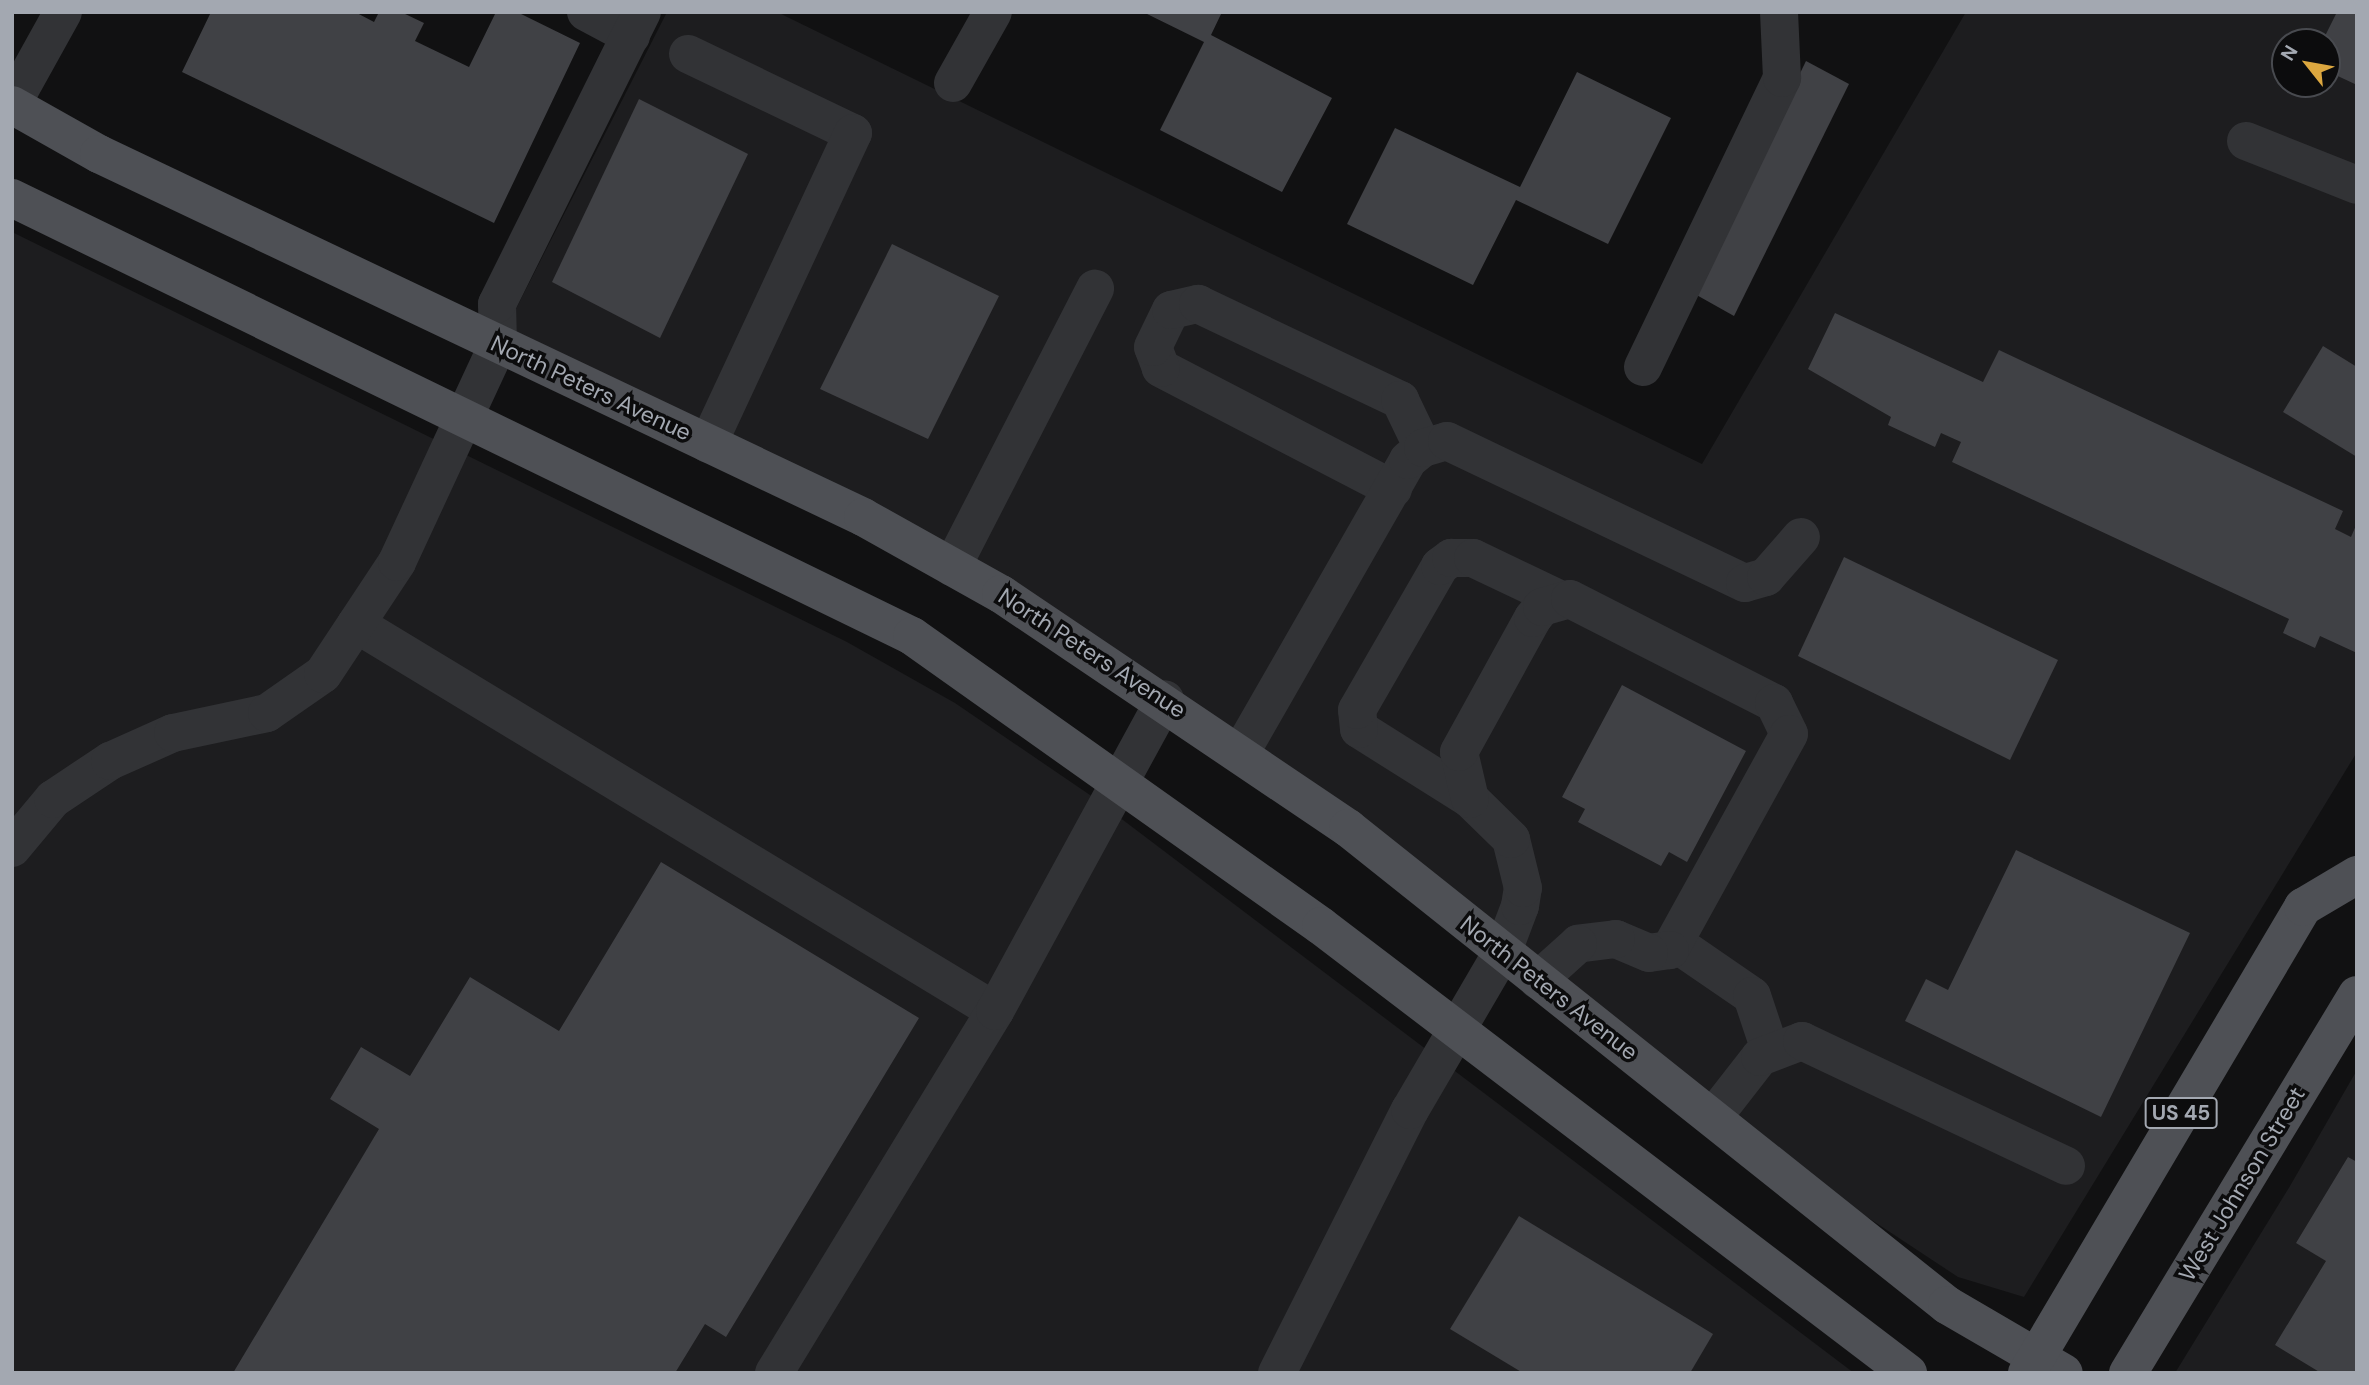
<!DOCTYPE html>
<html>
<head>
<meta charset="utf-8">
<style>
	body { margin:0 }
	#map { position:relative; width:2369px; height:1385px; overflow:hidden; background:#111112; font-family:"DM Sans",sans-serif }
	div>[style] { position:absolute }
	.built>* { inset:0; background:#1d1d1f }
	.building>* { inset:0; background:#404145 }
	.minor>* { height:38px; margin:-19px; padding:0 19px; transform-origin:19px; border-radius:19px; background:#323336 }
	.major>* { height:38px; margin:-19px; padding:0 19px; transform-origin:19px; border-radius:19px; background:#4e5055 }
	span { translate:-50% -50%; white-space:nowrap; text-align:center; line-height:1.15; -webkit-text-stroke:7px #0c0c0d; paint-order:stroke }
	.shield-label span { padding:2px 5px; background:#0c0c0d; border:2px solid; border-radius:5px; -webkit-text-stroke-width:0 }
	.shield-label { font-size:21px; color:#a3a8b1; font-weight:700 }
	.street-label { font-size:23px; color:#a3a8b1 }
	.frame { position:absolute; inset:0; border:14px solid #a3a8b1; pointer-events:none }
	.north { position:absolute; left:2271px; top:28px; width:70px; height:70px; box-sizing:border-box; background:#0c0c0d; border:2px solid #484a4f; border-radius:50%; rotate:301deg; font-size:19px; font-weight:700; line-height:28px; text-align:center; color:#a3a8b1 }
	.north::after { content:''; display:block; margin:auto; width:24px; height:32px; background:#dca73f; clip-path:polygon(50% 0,100% 100%,50% 72%,0 100%) }
</style>
</head>
<body>
<div id="map">
	<div class="built">
		<div style="clip-path:polygon(evenodd,667px 12px,777px 12px,1702px 464px,1966px 12px,2357px 12px,2357px 752px,2024px 1297px,1958px 1277px,1714px 1116px,1165px 699px,498px 344px,667px 12px,2285px 42px,2327px 42px,2327px 84px,2285px 84px,2285px 42px)"></div>
		<div style="clip-path:polygon(12px 232px,847px 642px,955px 703px,1090px 795px,1854px 1373px,12px 1373px)"></div>
		<div style="clip-path:polygon(2357px 1070px,2357px 1373px,2175px 1373px,2290px 1186px)"></div>
	</div>
	<div class="building">
		<div style="clip-path:polygon(211px 12px,355px 12px,374px 22px,379px 12px,401px 12px,424px 23px,415px 41px,469px 67px,496px 12px,517px 12px,580px 43px,494px 223px,182px 72px)"></div>
		<div style="clip-path:polygon(1143px 12px,1222px 12px,1211px 35px,1332px 98px,1282px 192px,1160px 130px,1204px 42px)"></div>
		<div style="clip-path:polygon(2337px 12px,2357px 12px,2357px 85px,2327px 71px,2322px 42px)"></div>
		<div style="clip-path:polygon(1806px 61px,1849px 84px,1734px 316px,1693px 293px)"></div>
		<div style="clip-path:polygon(1577px 72px,1671px 118px,1608px 244px,1516px 200px,1473px 285px,1347px 224px,1395px 128px,1520px 187px)"></div>
		<div style="clip-path:polygon(639px 99px,748px 154px,660px 338px,552px 282px)"></div>
		<div style="clip-path:polygon(892px 244px,999px 296px,928px 439px,820px 389px)"></div>
		<div style="clip-path:polygon(1835px 313px,1983px 382px,1999px 350px,2343px 511px,2335px 529px,2351px 537px,2357px 523px,2357px 653px,2320px 636px,2315px 648px,2283px 633px,2289px 619px,1952px 462px,1961px 442px,1941px 433px,1935px 447px,1888px 425px,1891px 417px,1808px 369px)"></div>
		<div style="clip-path:polygon(2323px 346px,2357px 367px,2357px 457px,2283px 412px)"></div>
		<div style="clip-path:polygon(1844px 557px,2058px 660px,2010px 760px,1798px 656px)"></div>
		<div style="clip-path:polygon(1622px 685px,1746px 751px,1687px 862px,1669px 852px,1661px 866px,1578px 822px,1585px 809px,1562px 797px)"></div>
		<div style="clip-path:polygon(2016px 850px,2190px 933px,2101px 1117px,1905px 1021px,1926px 979px,1948px 990px)"></div>
		<div style="clip-path:polygon(661px 862px,919px 1018px,726px 1337px,705px 1324px,675px 1373px,233px 1373px,379px 1129px,330px 1099px,361px 1047px,410px 1076px,470px 977px,559px 1031px)"></div>
		<div style="clip-path:polygon(2348px 1157px,2357px 1162px,2357px 1373px,2321px 1373px,2275px 1345px,2326px 1261px,2296px 1243px)"></div>
		<div style="clip-path:polygon(1519px 1216px,1713px 1334px,1690px 1373px,1523px 1373px,1450px 1329px)"></div>
	</div>
	<div class="minor">
		<div style="left:586px;top:12px;width:51px;rotate:28.1deg"></div>
		<div style="left:688px;top:54px;width:183px;rotate:25.6deg"></div>
		<div style="left:853px;top:133px;width:343px;rotate:115deg"></div>
		<div style="left:953px;top:83px;width:81px;rotate:-60.6deg"></div>
		<div style="left:12px;top:104px;width:105px;rotate:-61deg"></div>
		<div style="left:2246px;top:141px;width:119px;rotate:21.6deg"></div>
		<div style="left:1643px;top:367px;width:321px;rotate:-64.3deg"></div>
		<div style="left:1782px;top:78px;width:66px;rotate:-92.6deg"></div>
		<div style="left:1393px;top:489px;width:262px;rotate:-152.5deg"></div>
		<div style="left:1161px;top:368px;width:22px;rotate:-111deg"></div>
		<div style="left:1153px;top:347px;width:41px;rotate:-64.1deg"></div>
		<div style="left:1171px;top:310px;width:28px;rotate:-13deg"></div>
		<div style="left:1198px;top:304px;width:224px;rotate:25.4deg"></div>
		<div style="left:1400px;top:400px;width:53px;rotate:64.4deg"></div>
		<div style="left:952px;top:567px;width:313px;rotate:-62.8deg"></div>
		<div style="left:356px;top:624px;width:747px;rotate:31.2deg"></div>
		<div style="left:1241px;top:752px;width:336px;rotate:-60.2deg"></div>
		<div style="left:1408px;top:460px;width:19px;rotate:-39deg"></div>
		<div style="left:1423px;top:448px;width:25px;rotate:-16deg"></div>
		<div style="left:1447px;top:441px;width:330px;rotate:25.5deg"></div>
		<div style="left:1745px;top:583px;width:22px;rotate:-16deg"></div>
		<div style="left:1766px;top:577px;width:53px;rotate:-48.8deg"></div>
		<div style="left:1470px;top:799px;width:131px;rotate:-147.8deg"></div>
		<div style="left:1359px;top:729px;width:19px;rotate:-96deg"></div>
		<div style="left:1357px;top:710px;width:166px;rotate:-60deg"></div>
		<div style="left:1440px;top:566px;width:14px;rotate:-36deg"></div>
		<div style="left:1451px;top:558px;width:22px"></div>
		<div style="left:1473px;top:558px;width:95px;rotate:25.5deg"></div>
		<div style="left:12px;top:848px;width:64px;rotate:-50.1deg"></div>
		<div style="left:53px;top:799px;width:69px;rotate:-33.7deg"></div>
		<div style="left:110px;top:761px;width:69px;rotate:-24deg"></div>
		<div style="left:173px;top:733px;width:96px;rotate:-12deg"></div>
		<div style="left:267px;top:713px;width:68px;rotate:-34.9deg"></div>
		<div style="left:323px;top:674px;width:134px;rotate:-56.5deg"></div>
		<div style="left:397px;top:562px;width:240px;rotate:-65.1deg"></div>
		<div style="left:498px;top:344px;width:40px;rotate:-91.4deg"></div>
		<div style="left:497px;top:304px;width:326px;rotate:-63.6deg"></div>
		<div style="left:1675px;top:943px;width:93px;rotate:34.5deg"></div>
		<div style="left:1752px;top:996px;width:57px;rotate:71.6deg"></div>
		<div style="left:1714px;top:1116px;width:75px;rotate:-52.1deg"></div>
		<div style="left:1760px;top:1057px;width:45px;rotate:-20.9deg"></div>
		<div style="left:1802px;top:1041px;width:292px;rotate:25.3deg"></div>
		<div style="left:774px;top:1373px;width:424px;rotate:-58.6deg"></div>
		<div style="left:995px;top:1011px;width:355px;rotate:-61.4deg"></div>
		<div style="left:1277px;top:1373px;width:295px;rotate:-63.2deg"></div>
		<div style="left:1410px;top:1110px;width:184px;rotate:-59.7deg"></div>
		<div style="left:1503px;top:951px;width:48px;rotate:-69.3deg"></div>
		<div style="left:1520px;top:906px;width:18px;rotate:-81deg"></div>
		<div style="left:1523px;top:888px;width:50px;rotate:-103.8deg"></div>
		<div style="left:1511px;top:839px;width:57px;rotate:-135.7deg"></div>
		<div style="left:1470px;top:799px;width:48px;rotate:-103.2deg"></div>
		<div style="left:1459px;top:752px;width:153px;rotate:-61.1deg"></div>
		<div style="left:1533px;top:618px;width:14px;rotate:-51deg"></div>
		<div style="left:1542px;top:607px;width:29px;rotate:-16deg"></div>
		<div style="left:1570px;top:599px;width:229px;rotate:27deg"></div>
		<div style="left:1774px;top:703px;width:34px;rotate:64deg"></div>
		<div style="left:1789px;top:734px;width:247px;rotate:118.9deg"></div>
		<div style="left:1670px;top:950px;width:21px;rotate:172deg"></div>
		<div style="left:1649px;top:953px;width:36px;rotate:-157deg"></div>
		<div style="left:1616px;top:939px;width:38px;rotate:173deg"></div>
		<div style="left:1578px;top:944px;width:54px;rotate:138deg"></div>
	</div>
	<div class="major">
		<div style="left:12px;top:105px;width:100px;rotate:29.4deg"></div>
		<div style="left:99px;top:154px;width:846px;rotate:25.41deg"></div>
		<div style="left:863px;top:517px;width:158px;rotate:29.2deg"></div>
		<div style="left:1001px;top:594px;width:419px;rotate:34deg"></div>
		<div style="left:1348px;top:828px;width:766px;rotate:38.53deg"></div>
		<div style="left:1947px;top:1305px;width:135px;rotate:30.2deg"></div>
		<div style="left:12px;top:198px;width:1001px;rotate:25.95deg"></div>
		<div style="left:912px;top:636px;width:501px;rotate:35.34deg"></div>
		<div style="left:1321px;top:926px;width:738px;rotate:37.29deg"></div>
		<div style="left:2027px;top:1373px;width:542px;rotate:-59.36deg"></div>
		<div style="left:2303px;top:907px;width:63px;rotate:-30.7deg"></div>
		<div style="left:2128px;top:1373px;width:442px;rotate:-58.8deg"></div>
	</div>
	<div class="shield-label">
		<span style="left:2181px;top:1113px">US 45</span>
	</div>
	<div class="street-label">
		<span style="left:591px;top:388px;rotate:25deg">North Peters Avenue</span>
		<span style="left:1092px;top:653px;rotate:33deg">North Peters Avenue</span>
		<span style="left:1549px;top:988px;rotate:38deg">North Peters Avenue</span>
		<span style="left:2242px;top:1184px;rotate:-59deg">West Johnson Street</span>
	</div>
	<div class="frame"></div>
	<div class="north">N</div>
</div>
</body>
</html>
